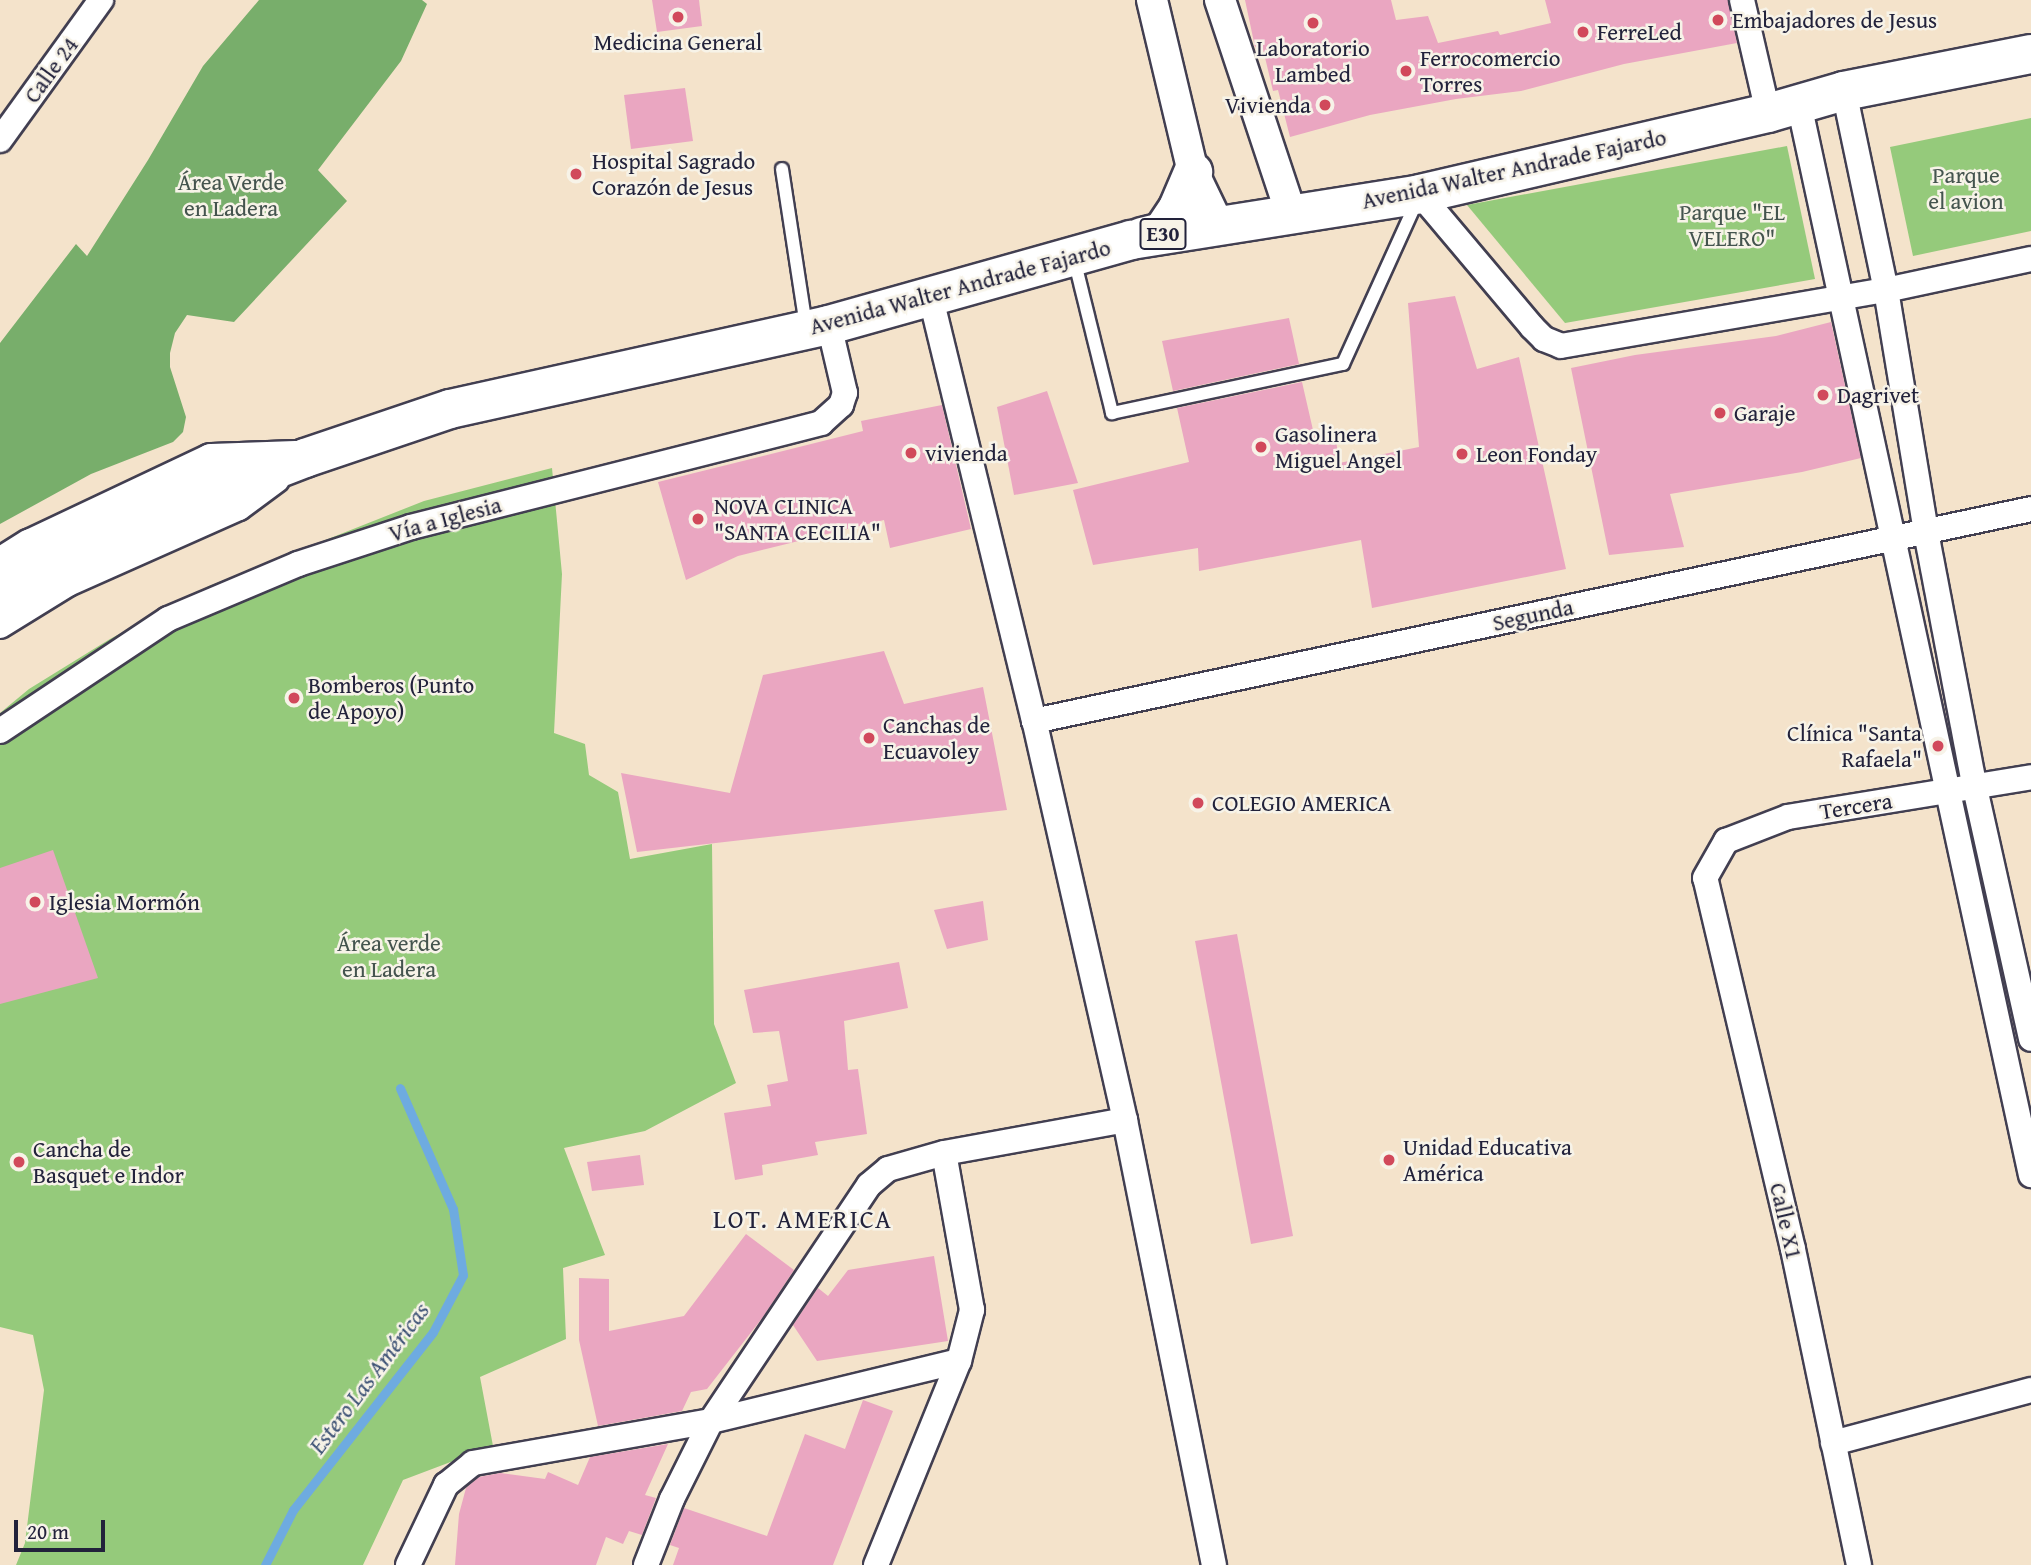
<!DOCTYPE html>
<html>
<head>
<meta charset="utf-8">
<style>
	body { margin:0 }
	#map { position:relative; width:2031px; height:1565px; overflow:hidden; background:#f4e3cb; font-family:"Gentium Book Plus",serif }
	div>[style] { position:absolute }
	.green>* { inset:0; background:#95ca7b }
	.forest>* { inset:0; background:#78ae6b }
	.stream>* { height:9px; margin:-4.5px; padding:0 4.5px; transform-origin:4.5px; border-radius:4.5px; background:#6eabe0 }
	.building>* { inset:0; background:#eaa6c1 }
	.roads { filter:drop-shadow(2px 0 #423f51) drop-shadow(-2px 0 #423f51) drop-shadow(0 2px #423f51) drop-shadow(0 -2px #423f51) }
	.service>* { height:12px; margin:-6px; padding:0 6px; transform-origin:6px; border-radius:6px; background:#fff }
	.minor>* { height:24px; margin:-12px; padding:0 12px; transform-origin:12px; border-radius:12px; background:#fff }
	.tertiary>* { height:30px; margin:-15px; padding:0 15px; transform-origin:15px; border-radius:15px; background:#fff }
	.secondary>* { height:35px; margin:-17.5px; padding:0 17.5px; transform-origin:17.5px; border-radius:17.5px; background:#fff }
	.primary>* { height:38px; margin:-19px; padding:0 19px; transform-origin:19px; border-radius:19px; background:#fff }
	.dots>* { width:19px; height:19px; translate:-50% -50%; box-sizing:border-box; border:4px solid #f7f3e8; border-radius:50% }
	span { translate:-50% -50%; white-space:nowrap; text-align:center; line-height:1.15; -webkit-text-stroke:5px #f7f3e8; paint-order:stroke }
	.shield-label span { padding:2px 5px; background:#f7f3e8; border:2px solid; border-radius:5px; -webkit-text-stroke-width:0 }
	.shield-label { font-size:21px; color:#22223b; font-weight:700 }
	.poi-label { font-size:23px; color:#22223b }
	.left { translate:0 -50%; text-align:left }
	.right { translate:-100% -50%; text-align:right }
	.street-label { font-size:23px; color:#22223b }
	.park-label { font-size:23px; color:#44544e }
	.water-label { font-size:24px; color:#3d5275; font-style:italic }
	.quarter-label { font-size:26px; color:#22223b; letter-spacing:2px }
	.scale { position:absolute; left:14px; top:1520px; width:91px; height:32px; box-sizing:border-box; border:4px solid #22223b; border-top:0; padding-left:9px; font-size:21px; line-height:24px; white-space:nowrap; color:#22223b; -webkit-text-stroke:5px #f7f3e8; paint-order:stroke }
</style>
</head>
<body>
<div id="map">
	<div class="green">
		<div style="clip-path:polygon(2031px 118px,2031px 231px,1913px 256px,1890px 147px)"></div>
		<div style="clip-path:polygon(1787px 146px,1815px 279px,1565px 323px,1467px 205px)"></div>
		<div style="clip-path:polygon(552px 468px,562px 574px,554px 733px,585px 744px,589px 775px,618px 792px,630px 859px,712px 844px,714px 1024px,736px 1083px,645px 1131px,564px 1148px,605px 1255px,563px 1268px,566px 1339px,480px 1377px,493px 1446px,403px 1480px,363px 1565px,16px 1565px,25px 1543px,44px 1390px,33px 1335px,0 1327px,0 713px,29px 689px,110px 639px,209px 586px,424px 501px)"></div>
	</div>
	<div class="forest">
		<div style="clip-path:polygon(259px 0,422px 0,427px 4px,401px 61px,318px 170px,347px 201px,234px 322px,187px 315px,175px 333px,170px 353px,170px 367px,186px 417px,183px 432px,173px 442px,91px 474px,0 524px,0 343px,76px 244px,87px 256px,148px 160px,203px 66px)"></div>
	</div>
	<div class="stream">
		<div style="left:265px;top:1565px;width:62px;rotate:-63deg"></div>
		<div style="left:293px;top:1510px;width:226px;rotate:-51.8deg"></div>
		<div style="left:433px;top:1332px;width:64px;rotate:-62.2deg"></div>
		<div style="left:463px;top:1275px;width:67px;rotate:-98.6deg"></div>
		<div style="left:453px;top:1209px;width:132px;rotate:-113.7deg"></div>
	</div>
	<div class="building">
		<div style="clip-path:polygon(652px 0,699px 0,702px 26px,657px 32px)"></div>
		<div style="clip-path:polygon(1245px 0,1391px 0,1396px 20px,1428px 16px,1438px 43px,1498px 31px,1500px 35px,1551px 23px,1545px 0,1728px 0,1737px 43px,1624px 64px,1521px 91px,1456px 99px,1370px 115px,1290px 137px,1278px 90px,1273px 91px,1262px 45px,1255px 47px)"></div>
		<div style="clip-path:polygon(685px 88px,693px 141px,631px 149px,624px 95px)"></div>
		<div style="clip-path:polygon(1455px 296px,1477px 369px,1519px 357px,1566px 569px,1372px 608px,1361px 540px,1199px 571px,1198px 548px,1093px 565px,1073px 490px,1189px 462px,1177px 408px,1302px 382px,1313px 430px,1335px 432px,1339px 463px,1419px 447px,1408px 303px)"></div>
		<div style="clip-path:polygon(1289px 318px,1299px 364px,1173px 391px,1162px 341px)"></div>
		<div style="clip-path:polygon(1831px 322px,1861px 458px,1802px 472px,1670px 494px,1684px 547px,1609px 555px,1571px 368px,1635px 355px,1776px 336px)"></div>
		<div style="clip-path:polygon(1047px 391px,1078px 483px,1014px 495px,997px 407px)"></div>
		<div style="clip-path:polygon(942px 405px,971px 529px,890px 548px,884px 520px,738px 556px,686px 580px,658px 482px,863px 431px,861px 421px)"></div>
		<div style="clip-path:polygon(884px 651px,904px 704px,983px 687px,1007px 810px,637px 852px,621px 773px,730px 793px,763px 675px)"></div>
		<div style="clip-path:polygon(53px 850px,98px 978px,0 1004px,0 868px)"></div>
		<div style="clip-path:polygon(983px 901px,988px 940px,947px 949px,934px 910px)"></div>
		<div style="clip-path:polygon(1237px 934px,1293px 1236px,1251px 1244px,1195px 941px)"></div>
		<div style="clip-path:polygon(899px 962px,908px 1008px,844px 1021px,848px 1070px,858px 1069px,867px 1134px,815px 1142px,818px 1155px,762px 1165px,763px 1175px,735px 1180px,724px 1113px,771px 1106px,767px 1085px,788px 1081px,779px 1031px,753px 1033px,744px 990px)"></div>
		<div style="clip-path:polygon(640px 1155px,644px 1185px,592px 1191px,587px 1162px)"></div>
		<div style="clip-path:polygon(746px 1234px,794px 1270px,763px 1317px,707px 1389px,691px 1392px,682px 1411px,598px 1426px,579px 1340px,579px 1278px,609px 1279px,609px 1331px,684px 1316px)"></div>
		<div style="clip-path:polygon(934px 1256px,948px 1341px,817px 1361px,793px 1325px,818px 1288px,828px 1296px,848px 1270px)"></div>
		<div style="clip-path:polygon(863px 1400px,893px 1411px,833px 1565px,673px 1565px,679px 1548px,670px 1545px,684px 1508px,767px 1536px,805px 1434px,845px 1449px)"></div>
		<div style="clip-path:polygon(668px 1444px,645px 1495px,656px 1498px,642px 1535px,629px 1531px,623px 1544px,606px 1537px,596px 1565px,455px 1565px,459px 1514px,466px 1488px,479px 1477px,500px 1473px,545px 1479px,548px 1472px,578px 1485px,590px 1457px)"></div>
	</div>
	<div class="roads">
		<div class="service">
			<div style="left:782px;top:169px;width:159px;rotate:81.3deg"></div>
			<div style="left:1074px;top:259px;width:159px;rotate:76.1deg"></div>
			<div style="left:1112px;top:413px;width:236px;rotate:-12deg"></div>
			<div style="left:1343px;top:364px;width:179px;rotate:-65.6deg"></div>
		</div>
		<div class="minor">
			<div style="left:1742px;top:0;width:116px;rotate:77deg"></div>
			<div style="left:1844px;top:91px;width:203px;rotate:78.1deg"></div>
			<div style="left:1886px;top:290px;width:245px;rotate:80.6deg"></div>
			<div style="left:1926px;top:532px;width:261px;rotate:79.2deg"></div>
			<div style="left:1975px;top:788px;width:257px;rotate:77.4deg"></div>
			<div style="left:1799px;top:104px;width:1096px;rotate:77.78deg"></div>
			<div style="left:0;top:140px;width:173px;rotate:-54.2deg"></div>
			<div style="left:1420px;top:194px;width:174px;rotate:49.9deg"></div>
			<div style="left:1532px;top:327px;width:17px;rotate:45deg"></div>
			<div style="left:1544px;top:339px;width:18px;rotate:22deg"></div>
			<div style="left:1561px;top:346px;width:330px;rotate:-9.8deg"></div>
			<div style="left:1886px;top:290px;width:148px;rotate:-12.1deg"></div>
			<div style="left:0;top:626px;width:80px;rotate:-31.7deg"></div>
			<div style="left:68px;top:584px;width:187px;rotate:-24deg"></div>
			<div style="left:239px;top:508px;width:47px;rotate:-36.4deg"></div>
			<div style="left:1034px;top:721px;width:1019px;rotate:-12deg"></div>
			<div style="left:0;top:731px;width:202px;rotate:-33.7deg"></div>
			<div style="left:168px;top:619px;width:141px;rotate:-22.9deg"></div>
			<div style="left:298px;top:564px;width:119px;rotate:-18.1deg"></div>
			<div style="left:411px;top:527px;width:423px;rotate:-14.2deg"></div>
			<div style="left:821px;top:423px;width:27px;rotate:-42deg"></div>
			<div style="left:841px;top:405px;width:13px;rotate:-72deg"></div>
			<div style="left:845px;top:393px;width:70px;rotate:-103.2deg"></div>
			<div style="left:1125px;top:1120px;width:454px;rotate:78.7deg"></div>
			<div style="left:1833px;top:1443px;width:205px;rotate:-15deg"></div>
			<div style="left:408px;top:1565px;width:89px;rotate:-64.6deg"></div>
			<div style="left:446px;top:1485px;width:35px;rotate:-39deg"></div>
			<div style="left:473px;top:1463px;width:242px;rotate:-10deg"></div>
			<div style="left:711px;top:1421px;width:255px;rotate:-13.6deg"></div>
			<div style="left:646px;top:1565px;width:71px;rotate:-68.5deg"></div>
			<div style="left:672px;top:1499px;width:87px;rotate:-63.4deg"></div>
			<div style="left:711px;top:1421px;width:284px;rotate:-56.2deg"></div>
			<div style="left:869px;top:1185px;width:25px;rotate:-40deg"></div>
			<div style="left:888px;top:1169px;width:58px;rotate:-15.9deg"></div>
			<div style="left:944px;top:1153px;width:184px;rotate:-10.3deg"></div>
			<div style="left:1125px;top:1120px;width:409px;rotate:-102.8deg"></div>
			<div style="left:1034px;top:721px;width:439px;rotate:-103.7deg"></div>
			<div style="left:876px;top:1565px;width:220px;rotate:-67.9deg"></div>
			<div style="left:959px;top:1361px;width:53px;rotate:-75.7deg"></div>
			<div style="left:972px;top:1310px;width:159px;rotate:-100.1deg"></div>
			<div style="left:1859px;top:1565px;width:323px;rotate:-101.8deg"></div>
			<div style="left:1793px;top:1249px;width:381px;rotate:-103.3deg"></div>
			<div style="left:1705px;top:878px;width:43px;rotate:-60.4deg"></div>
			<div style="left:1726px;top:841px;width:66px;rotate:-21.2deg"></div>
			<div style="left:1788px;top:817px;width:246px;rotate:-9.3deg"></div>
		</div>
		<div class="tertiary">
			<div style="left:1152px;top:0;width:177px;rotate:76.6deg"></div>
			<div style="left:1193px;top:172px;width:58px;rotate:64.3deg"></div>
			<div style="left:1220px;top:0;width:225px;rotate:71.6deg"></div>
		</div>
		<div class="secondary">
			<div style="left:0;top:565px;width:36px;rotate:-32deg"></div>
			<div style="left:31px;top:546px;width:199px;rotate:-25.3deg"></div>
			<div style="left:211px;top:461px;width:84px;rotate:-2deg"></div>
		</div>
		<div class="primary">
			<div style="left:1142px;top:237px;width:21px;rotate:-14deg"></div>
			<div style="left:1162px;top:232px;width:29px;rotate:-56deg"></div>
			<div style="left:1178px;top:208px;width:39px;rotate:-67deg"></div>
			<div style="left:0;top:598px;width:129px;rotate:-30.4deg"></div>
			<div style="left:111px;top:533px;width:208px;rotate:-21.1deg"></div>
			<div style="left:305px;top:458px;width:153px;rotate:-18.7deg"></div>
			<div style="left:450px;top:409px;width:388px;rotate:-12.5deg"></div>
			<div style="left:829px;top:325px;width:314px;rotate:-15.7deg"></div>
			<div style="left:1131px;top:240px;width:293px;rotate:-9deg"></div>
			<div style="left:1420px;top:194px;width:357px;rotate:-13.1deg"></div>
			<div style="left:1768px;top:113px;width:79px;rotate:-16.1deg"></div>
			<div style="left:1844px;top:91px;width:191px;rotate:-11.2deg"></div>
		</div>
	</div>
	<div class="dots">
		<div style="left:678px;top:17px;background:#d1495b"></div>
		<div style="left:1718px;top:20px;background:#d1495b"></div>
		<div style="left:1313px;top:23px;background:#d1495b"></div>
		<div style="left:1583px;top:32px;background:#d1495b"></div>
		<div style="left:1406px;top:71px;background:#d1495b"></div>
		<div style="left:1325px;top:105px;background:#d1495b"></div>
		<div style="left:576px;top:174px;background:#d1495b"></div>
		<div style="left:1823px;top:395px;background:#d1495b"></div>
		<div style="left:1720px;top:413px;background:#d1495b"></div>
		<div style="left:1261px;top:447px;background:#d1495b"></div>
		<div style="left:911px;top:453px;background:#d1495b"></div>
		<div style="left:1462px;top:454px;background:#d1495b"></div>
		<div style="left:698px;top:519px;background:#d1495b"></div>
		<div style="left:294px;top:698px;background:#d1495b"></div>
		<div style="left:869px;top:738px;background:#d1495b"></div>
		<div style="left:1938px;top:746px;background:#d1495b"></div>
		<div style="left:1198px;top:803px;background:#d1495b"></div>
		<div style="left:35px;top:902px;background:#d1495b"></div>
		<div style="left:1389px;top:1160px;background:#d1495b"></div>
		<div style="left:19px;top:1162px;background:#d1495b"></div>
	</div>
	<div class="shield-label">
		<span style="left:1163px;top:234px">E30</span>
	</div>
	<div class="poi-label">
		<span class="left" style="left:1732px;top:20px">Embajadores de Jesus</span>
		<span class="left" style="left:1597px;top:32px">FerreLed</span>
		<span style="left:678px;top:42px">Medicina General</span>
		<span style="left:1313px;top:61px">Laboratorio<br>Lambed</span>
		<span class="left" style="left:1420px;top:71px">Ferrocomercio<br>Torres</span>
		<span class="right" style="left:1311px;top:105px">Vivienda</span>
		<span class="left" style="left:592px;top:174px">Hospital Sagrado<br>Corazón de Jesus</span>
		<span class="left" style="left:1837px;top:395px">Dagrivet</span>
		<span class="left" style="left:1734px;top:413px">Garaje</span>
		<span class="left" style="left:1275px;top:447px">Gasolinera<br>Miguel Angel</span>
		<span class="left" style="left:925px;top:453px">vivienda</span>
		<span class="left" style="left:1476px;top:454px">Leon Fonday</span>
		<span class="left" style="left:714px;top:519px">NOVA CLINICA<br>"SANTA CECILIA"</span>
		<span class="left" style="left:308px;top:698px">Bomberos (Punto<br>de Apoyo)</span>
		<span class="left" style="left:883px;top:738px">Canchas de<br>Ecuavoley</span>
		<span class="right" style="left:1922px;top:746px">Clínica "Santa<br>Rafaela"</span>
		<span class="left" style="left:1212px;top:803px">COLEGIO AMERICA</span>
		<span class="left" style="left:49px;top:902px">Iglesia Mormón</span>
		<span class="left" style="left:1403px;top:1160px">Unidad Educativa<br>América</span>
		<span class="left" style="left:33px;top:1162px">Cancha de<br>Basquet e Indor</span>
	</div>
	<div class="street-label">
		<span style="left:51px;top:70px;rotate:-54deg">Calle 24</span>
		<span style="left:1514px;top:169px;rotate:-12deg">Avenida Walter Andrade Fajardo</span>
		<span style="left:960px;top:287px;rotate:-15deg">Avenida Walter Andrade Fajardo</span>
		<span style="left:445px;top:519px;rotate:-15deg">Vía a Iglesia</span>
		<span style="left:1533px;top:615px;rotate:-12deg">Segunda</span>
		<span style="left:1856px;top:806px;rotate:-9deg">Tercera</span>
		<span style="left:1786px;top:1221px;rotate:77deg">Calle X1</span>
	</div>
	<div class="park-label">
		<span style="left:1966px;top:188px">Parque<br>el avion</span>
		<span style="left:231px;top:195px">Área Verde<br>en Ladera</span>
		<span style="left:1732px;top:225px">Parque "EL<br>VELERO"</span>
		<span style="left:389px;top:956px">Área verde<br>en Ladera</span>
	</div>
	<div class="water-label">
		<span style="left:369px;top:1378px;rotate:-53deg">Estero Las Américas</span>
	</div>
	<div class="quarter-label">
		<span style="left:803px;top:1219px">LOT. AMERICA</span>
	</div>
	<div class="scale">20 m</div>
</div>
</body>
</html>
